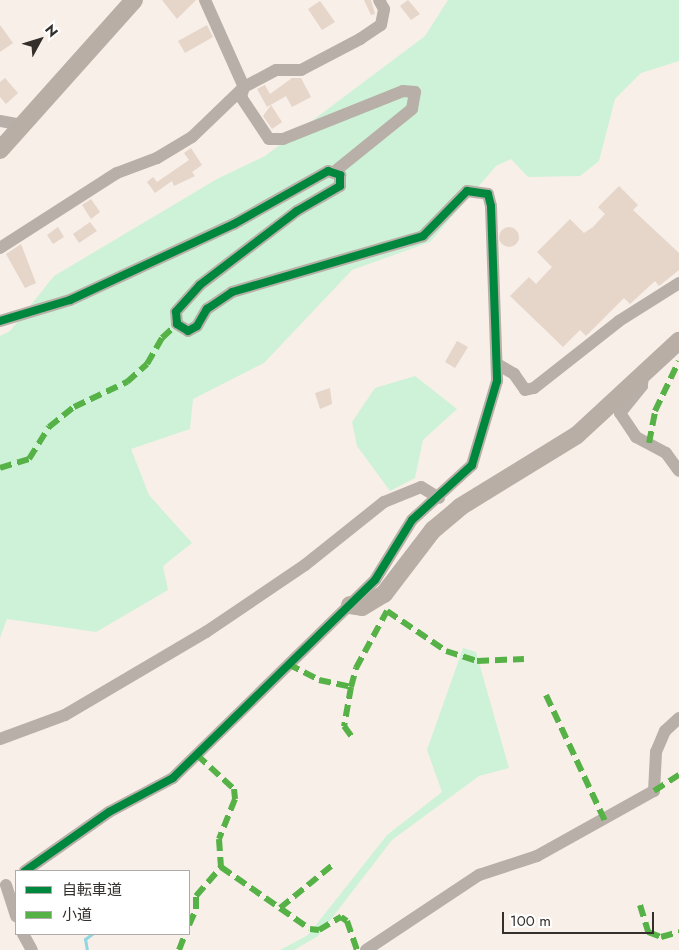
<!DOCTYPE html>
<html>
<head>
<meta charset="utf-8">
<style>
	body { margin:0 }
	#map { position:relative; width:679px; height:950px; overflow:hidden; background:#f8efe9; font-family:Jost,"Noto Sans JP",sans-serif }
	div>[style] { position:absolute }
	.green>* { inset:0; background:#cef2d7 }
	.stream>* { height:3px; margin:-1.5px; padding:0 1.5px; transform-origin:1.5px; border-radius:1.5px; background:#90d6e1 }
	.building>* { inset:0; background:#e6d5c9 }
	.round { border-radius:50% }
	.street>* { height:12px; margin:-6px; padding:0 6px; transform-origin:6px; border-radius:6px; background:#b8b0a8 }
	.secondary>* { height:18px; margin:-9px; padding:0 9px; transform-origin:9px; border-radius:9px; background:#b8aea6 }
	.quiet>* { height:6px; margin-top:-3px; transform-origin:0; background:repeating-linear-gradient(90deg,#56b246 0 12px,transparent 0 18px) }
	.cycleway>* { height:8px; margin:-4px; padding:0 4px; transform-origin:4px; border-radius:4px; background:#00873e }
	span { translate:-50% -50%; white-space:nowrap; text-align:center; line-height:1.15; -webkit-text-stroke:4px #fff; paint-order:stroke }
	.legend { position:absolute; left:15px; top:870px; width:175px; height:65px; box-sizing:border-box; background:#fff; border:1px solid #aeacaa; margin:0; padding:6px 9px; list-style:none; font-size:15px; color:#352f2b }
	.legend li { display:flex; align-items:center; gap:10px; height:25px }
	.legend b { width:25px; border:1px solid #aeacaa }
	.north { position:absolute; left:15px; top:15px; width:50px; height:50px; -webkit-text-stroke:4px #fff; paint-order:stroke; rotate:51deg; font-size:14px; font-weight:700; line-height:20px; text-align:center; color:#352f2b }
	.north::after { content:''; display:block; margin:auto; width:18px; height:22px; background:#352f2b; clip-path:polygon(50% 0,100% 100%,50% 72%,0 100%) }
	.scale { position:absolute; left:502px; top:912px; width:152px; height:22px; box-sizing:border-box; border:2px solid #352f2b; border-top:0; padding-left:6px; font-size:15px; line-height:18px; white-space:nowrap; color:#352f2b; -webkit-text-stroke:4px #fff; paint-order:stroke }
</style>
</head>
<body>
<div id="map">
	<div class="green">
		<div style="clip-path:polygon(448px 0,679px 0,679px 61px,641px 73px,615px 99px,599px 161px,580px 176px,528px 177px,511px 159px,496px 166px,430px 242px,352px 270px,264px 363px,193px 399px,190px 429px,131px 449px,149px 495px,192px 543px,163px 566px,168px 590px,96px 632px,7px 619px,0 638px,0 336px,10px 331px,54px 276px,217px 179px,265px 156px,425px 36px)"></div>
		<div style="clip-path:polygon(415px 376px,457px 409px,423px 440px,415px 478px,390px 491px,357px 446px,352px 422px,375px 388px)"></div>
		<div style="clip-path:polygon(463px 648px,476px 652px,509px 768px,479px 776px,392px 840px,318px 936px,294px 950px,280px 950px,308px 935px,387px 835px,442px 792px,427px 750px)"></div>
	</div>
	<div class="stream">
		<div style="left:87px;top:950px;width:11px;rotate:-100deg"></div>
		<div style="left:85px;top:939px;width:9px;rotate:-36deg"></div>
	</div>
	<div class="building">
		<div style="clip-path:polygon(162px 0,196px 0,177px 19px)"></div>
		<div style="clip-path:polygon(364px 0,371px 0,375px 14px,371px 15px)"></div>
		<div style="clip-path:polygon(408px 0,420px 14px,411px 20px,400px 6px)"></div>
		<div style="clip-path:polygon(320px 1px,335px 22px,322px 30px,308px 9px)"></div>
		<div style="clip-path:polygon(0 25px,13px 43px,0 52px)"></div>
		<div style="clip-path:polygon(207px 25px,213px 37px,185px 53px,178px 41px)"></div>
		<div style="clip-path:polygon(5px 78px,18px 93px,6px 104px,0 97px,0 82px)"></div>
		<div style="clip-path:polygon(301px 78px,311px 97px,292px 107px,286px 96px,267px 107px,257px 89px,265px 85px,270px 94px,292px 78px)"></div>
		<div style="clip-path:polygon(271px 105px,282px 122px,272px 129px,263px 116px)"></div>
		<div style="clip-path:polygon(191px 148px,202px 165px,192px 172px,195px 176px,174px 186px,172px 181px,155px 193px,147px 182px,153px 177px,157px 182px,189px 160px,184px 153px)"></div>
		<div style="clip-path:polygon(619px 186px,638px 205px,633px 210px,679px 253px,679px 270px,659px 286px,655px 281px,630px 304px,624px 298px,586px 336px,580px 330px,563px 347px,510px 296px,529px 277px,536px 284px,552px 267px,537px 252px,570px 219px,584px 233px,593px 227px,605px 214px,598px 207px)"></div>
		<div style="clip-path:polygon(91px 199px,100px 212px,91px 219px,82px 205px)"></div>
		<div style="clip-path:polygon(90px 222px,97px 231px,79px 243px,73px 234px)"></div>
		<div style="clip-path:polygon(58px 227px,64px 237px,53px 244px,47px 235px)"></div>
		<div class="round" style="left:499px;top:227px;width:20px;height:20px"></div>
		<div style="clip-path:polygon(21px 244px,36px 283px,25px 288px,6px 254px)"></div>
		<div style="clip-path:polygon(457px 341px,468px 347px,455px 368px,445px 362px)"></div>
		<div style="clip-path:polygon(330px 388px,332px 404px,320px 409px,315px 393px)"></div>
	</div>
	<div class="street">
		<div style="left:205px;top:0;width:95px;rotate:65.9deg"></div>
		<div style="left:244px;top:87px;width:10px;rotate:107deg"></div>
		<div style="left:241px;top:97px;width:50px;rotate:56.3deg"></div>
		<div style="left:269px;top:139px;width:14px"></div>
		<div style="left:283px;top:139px;width:129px;rotate:-21.8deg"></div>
		<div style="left:403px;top:91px;width:12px;rotate:5deg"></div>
		<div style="left:415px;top:92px;width:17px;rotate:100deg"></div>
		<div style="left:412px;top:109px;width:100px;rotate:141.1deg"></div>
		<div style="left:0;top:121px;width:22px;rotate:10deg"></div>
		<div style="left:0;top:248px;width:139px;rotate:-32.7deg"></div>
		<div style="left:117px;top:173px;width:43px;rotate:-20.6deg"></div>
		<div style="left:157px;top:158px;width:41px;rotate:-31deg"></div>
		<div style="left:192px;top:137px;width:72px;rotate:-43.9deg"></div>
		<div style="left:244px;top:87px;width:36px;rotate:-28deg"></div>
		<div style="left:276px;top:70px;width:25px"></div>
		<div style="left:301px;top:70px;width:67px;rotate:-27.7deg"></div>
		<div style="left:360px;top:39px;width:25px;rotate:-34deg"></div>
		<div style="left:381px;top:25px;width:16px;rotate:-79deg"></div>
		<div style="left:384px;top:9px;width:10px;rotate:-119deg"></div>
		<div style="left:0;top:321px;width:73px;rotate:-16.7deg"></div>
		<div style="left:70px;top:300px;width:181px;rotate:-24.9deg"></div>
		<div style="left:234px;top:224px;width:108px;rotate:-29.4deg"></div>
		<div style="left:328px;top:171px;width:13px;rotate:18deg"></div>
		<div style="left:340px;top:175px;width:11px;rotate:90deg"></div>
		<div style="left:340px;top:186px;width:50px;rotate:149.8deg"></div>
		<div style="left:297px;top:211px;width:122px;rotate:142.7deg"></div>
		<div style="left:200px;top:285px;width:36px;rotate:132deg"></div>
		<div style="left:176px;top:312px;width:12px;rotate:85deg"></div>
		<div style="left:177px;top:324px;width:13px;rotate:32deg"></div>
		<div style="left:188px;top:331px;width:10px;rotate:-29deg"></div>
		<div style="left:197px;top:326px;width:20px;rotate:-60deg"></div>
		<div style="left:207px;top:309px;width:30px;rotate:-34deg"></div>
		<div style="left:232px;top:292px;width:199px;rotate:-16.3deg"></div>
		<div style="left:423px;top:236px;width:63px;rotate:-45.6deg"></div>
		<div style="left:467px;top:191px;width:21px;rotate:8deg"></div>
		<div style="left:488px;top:194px;width:12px;rotate:76deg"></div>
		<div style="left:491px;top:206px;width:175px;rotate:88deg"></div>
		<div style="left:497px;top:381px;width:88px;rotate:106.6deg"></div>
		<div style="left:472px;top:465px;width:81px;rotate:137.5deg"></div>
		<div style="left:412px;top:520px;width:70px;rotate:121.7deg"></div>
		<div style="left:375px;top:580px;width:283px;rotate:135.6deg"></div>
		<div style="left:173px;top:778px;width:72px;rotate:152deg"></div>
		<div style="left:109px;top:812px;width:103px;rotate:144.9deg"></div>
		<div style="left:497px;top:364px;width:20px;rotate:30deg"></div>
		<div style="left:514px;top:374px;width:19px;rotate:55deg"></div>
		<div style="left:525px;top:390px;width:9px;rotate:-13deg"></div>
		<div style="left:534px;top:388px;width:108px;rotate:-38.2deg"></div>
		<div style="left:619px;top:321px;width:71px;rotate:-32.3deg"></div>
		<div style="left:643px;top:374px;width:12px;rotate:95deg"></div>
		<div style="left:642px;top:386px;width:35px;rotate:129deg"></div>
		<div style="left:620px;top:413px;width:29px;rotate:56deg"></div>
		<div style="left:636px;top:437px;width:34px;rotate:28deg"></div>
		<div style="left:666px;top:453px;width:22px;rotate:54deg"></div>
		<div style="left:0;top:739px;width:69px;rotate:-20.3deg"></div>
		<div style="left:65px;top:715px;width:164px;rotate:-30.5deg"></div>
		<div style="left:206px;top:632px;width:120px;rotate:-34.1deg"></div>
		<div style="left:305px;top:565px;width:101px;rotate:-38.6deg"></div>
		<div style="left:384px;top:502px;width:40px;rotate:-22deg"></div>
		<div style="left:421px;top:487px;width:21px;rotate:31deg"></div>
		<div style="left:6px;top:885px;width:33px;rotate:72deg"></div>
		<div style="left:23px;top:934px;width:18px;rotate:61deg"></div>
		<div style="left:366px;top:950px;width:136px;rotate:-33.6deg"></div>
		<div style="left:479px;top:875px;width:61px;rotate:-18.1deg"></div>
		<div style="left:537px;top:856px;width:134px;rotate:-29.1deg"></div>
		<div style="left:654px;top:791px;width:39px;rotate:-87deg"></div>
		<div style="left:656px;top:752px;width:23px;rotate:-67deg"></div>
		<div style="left:665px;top:731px;width:19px;rotate:-43deg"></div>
	</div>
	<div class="secondary">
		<div style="left:0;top:150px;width:201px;rotate:-48.2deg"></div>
		<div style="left:350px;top:605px;width:12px;rotate:9deg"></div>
		<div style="left:362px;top:607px;width:26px;rotate:-31deg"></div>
		<div style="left:384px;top:594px;width:81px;rotate:-52.6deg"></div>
		<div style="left:433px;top:530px;width:35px;rotate:-40deg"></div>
		<div style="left:460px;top:507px;width:137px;rotate:-31.6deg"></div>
		<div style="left:577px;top:435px;width:139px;rotate:-42.7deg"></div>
	</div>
	<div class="quiet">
		<div style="left:649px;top:443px;width:33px;rotate:-79deg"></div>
		<div style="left:655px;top:411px;width:55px;rotate:-64.4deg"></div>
		<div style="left:0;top:468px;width:30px;rotate:-17deg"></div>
		<div style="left:29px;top:459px;width:38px;rotate:-58deg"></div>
		<div style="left:49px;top:427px;width:32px;rotate:-39deg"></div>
		<div style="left:74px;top:407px;width:59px;rotate:-25.3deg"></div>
		<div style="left:127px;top:382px;width:27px;rotate:-42deg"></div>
		<div style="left:147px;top:364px;width:30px;rotate:-60deg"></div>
		<div style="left:162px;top:338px;width:21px;rotate:-43deg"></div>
		<div style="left:288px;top:664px;width:35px;rotate:27deg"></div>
		<div style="left:319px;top:680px;width:33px;rotate:12deg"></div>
		<div style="left:351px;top:687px;width:20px;rotate:-75deg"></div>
		<div style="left:356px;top:668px;width:65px;rotate:-61.5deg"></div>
		<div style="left:387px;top:611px;width:71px;rotate:34.1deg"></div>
		<div style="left:446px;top:651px;width:33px;rotate:18deg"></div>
		<div style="left:477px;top:661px;width:47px;rotate:-2.4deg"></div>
		<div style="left:351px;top:687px;width:40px;rotate:100deg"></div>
		<div style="left:344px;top:726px;width:17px;rotate:54deg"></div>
		<div style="left:546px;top:695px;width:139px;rotate:64.9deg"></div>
		<div style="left:197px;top:755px;width:50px;rotate:42.6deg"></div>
		<div style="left:234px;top:789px;width:10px;rotate:84deg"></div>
		<div style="left:235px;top:799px;width:43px;rotate:111.8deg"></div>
		<div style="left:219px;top:839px;width:28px;rotate:86deg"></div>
		<div style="left:221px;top:867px;width:108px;rotate:34.9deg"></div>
		<div style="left:310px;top:929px;width:9px;rotate:6deg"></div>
		<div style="left:319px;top:930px;width:26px;rotate:-31deg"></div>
		<div style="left:341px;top:917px;width:7px;rotate:34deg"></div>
		<div style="left:347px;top:921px;width:31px;rotate:71deg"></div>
		<div style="left:654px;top:791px;width:30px;rotate:-33deg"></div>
		<div style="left:640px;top:905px;width:28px;rotate:73deg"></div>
		<div style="left:648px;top:932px;width:14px;rotate:21deg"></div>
		<div style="left:661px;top:937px;width:19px;rotate:-16deg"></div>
		<div style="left:280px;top:908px;width:71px;rotate:-39.3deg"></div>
		<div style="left:189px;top:925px;width:17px;rotate:-66deg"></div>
		<div style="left:196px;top:909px;width:13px;rotate:-90deg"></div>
		<div style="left:196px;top:896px;width:38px;rotate:-49deg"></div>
		<div style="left:179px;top:950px;width:17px;rotate:-69deg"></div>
	</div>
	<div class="cycleway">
		<div style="left:0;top:321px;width:73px;rotate:-16.7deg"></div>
		<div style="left:70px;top:300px;width:181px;rotate:-24.9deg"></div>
		<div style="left:234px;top:224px;width:108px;rotate:-29.4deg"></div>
		<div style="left:328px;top:171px;width:13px;rotate:18deg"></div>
		<div style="left:340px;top:175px;width:11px;rotate:90deg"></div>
		<div style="left:340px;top:186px;width:50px;rotate:149.8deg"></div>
		<div style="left:297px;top:211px;width:122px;rotate:142.7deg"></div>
		<div style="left:200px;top:285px;width:36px;rotate:132deg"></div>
		<div style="left:176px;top:312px;width:12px;rotate:85deg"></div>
		<div style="left:177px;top:324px;width:13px;rotate:32deg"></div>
		<div style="left:188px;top:331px;width:10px;rotate:-29deg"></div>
		<div style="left:197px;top:326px;width:20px;rotate:-60deg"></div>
		<div style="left:207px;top:309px;width:30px;rotate:-34deg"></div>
		<div style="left:232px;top:292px;width:199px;rotate:-16.3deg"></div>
		<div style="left:423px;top:236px;width:63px;rotate:-45.6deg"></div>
		<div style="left:467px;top:191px;width:21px;rotate:8deg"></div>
		<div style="left:488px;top:194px;width:12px;rotate:76deg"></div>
		<div style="left:491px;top:206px;width:175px;rotate:88deg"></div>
		<div style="left:497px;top:381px;width:88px;rotate:106.6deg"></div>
		<div style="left:472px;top:465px;width:81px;rotate:137.5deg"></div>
		<div style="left:412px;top:520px;width:70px;rotate:121.7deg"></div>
		<div style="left:375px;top:580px;width:283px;rotate:135.6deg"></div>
		<div style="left:173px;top:778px;width:72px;rotate:152deg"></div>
		<div style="left:109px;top:812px;width:103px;rotate:144.9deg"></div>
	</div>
	<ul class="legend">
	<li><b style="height:6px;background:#00873e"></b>自転車道</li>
	<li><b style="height:6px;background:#56b246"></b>小道</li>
	</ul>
	<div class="north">N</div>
	<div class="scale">100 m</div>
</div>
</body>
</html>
